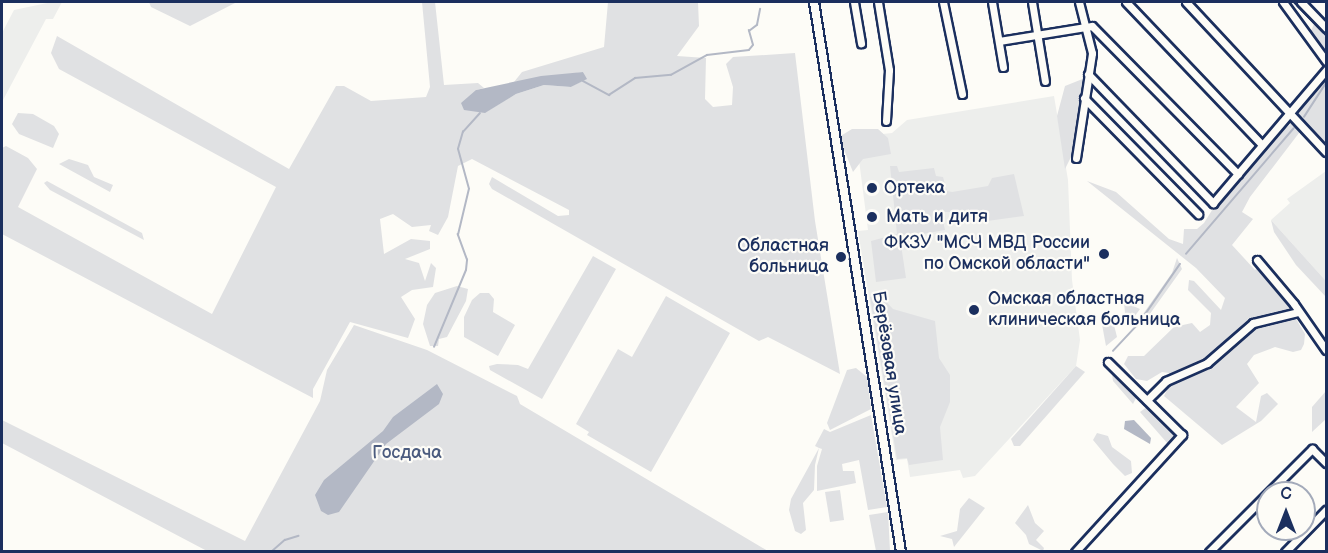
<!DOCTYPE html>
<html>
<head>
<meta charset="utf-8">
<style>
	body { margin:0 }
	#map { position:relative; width:1328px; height:553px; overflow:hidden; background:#fdfcf7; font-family:"Balsamiq Sans",sans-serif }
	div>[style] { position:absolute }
	.built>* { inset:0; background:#edeeec }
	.green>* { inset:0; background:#e0e1e3 }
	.water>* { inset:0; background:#b3b8c5 }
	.stream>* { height:1.5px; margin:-0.75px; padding:0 0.75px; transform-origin:0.75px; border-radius:0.75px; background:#b3b8c5 }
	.roads { filter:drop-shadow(2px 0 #1b2f5e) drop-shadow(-2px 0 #1b2f5e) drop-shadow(0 2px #1b2f5e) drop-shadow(0 -2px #1b2f5e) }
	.minor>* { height:7px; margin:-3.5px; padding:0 3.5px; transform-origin:3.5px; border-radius:3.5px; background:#fdfcf7 }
	.major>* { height:8px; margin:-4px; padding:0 4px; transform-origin:4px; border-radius:4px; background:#fdfcf7 }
	.tram>* { height:1.5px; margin:-0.75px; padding:0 0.75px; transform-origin:0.75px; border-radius:0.75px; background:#1b2f5e }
	.dots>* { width:16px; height:16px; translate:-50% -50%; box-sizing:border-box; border:3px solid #fdfcf7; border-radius:50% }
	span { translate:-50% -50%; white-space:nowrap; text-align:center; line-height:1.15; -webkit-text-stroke:4.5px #fdfcf7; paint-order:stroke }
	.poi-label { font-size:18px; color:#1b2f5e }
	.left { translate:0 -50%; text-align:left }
	.right { translate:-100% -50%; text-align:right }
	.street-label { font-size:18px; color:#1b2f5e }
	.park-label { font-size:18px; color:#4c5c7f }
	.frame { position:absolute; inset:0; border:3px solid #1b2f5e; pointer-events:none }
	.north { position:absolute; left:1256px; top:481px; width:60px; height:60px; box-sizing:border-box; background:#fdfcf7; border:2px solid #a3aaba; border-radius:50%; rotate:0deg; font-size:16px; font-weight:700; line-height:24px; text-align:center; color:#1b2f5e }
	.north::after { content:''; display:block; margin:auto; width:21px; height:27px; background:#1b2f5e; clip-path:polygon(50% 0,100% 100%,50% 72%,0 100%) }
</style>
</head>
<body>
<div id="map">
	<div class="built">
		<div style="clip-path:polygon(52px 2px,62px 2px,53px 19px,46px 19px,2px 102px,2px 33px,14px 10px)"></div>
		<div style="clip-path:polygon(1054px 96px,1068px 180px,1072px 280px,1080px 340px,1076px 366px,975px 476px,963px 478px,960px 470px,910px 477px,907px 459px,896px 460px,858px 231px,868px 230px,856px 137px,892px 133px,907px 120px)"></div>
		<div style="clip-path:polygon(1326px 171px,1326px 281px,1271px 220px,1290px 203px,1287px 199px)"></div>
	</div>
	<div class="green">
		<div style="clip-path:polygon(149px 2px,237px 2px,190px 26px,151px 7px)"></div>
		<div style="clip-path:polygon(422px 2px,435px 2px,444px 85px,478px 83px,484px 88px,476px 90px,486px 112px,516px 94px,544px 85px,571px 87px,586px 79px,583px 72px,514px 82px,522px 72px,604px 47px,608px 2px,698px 2px,699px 26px,677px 56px,706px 58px,705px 99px,713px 107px,732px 105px,733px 87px,726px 64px,733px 57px,795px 53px,815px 221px,840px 374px,768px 337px,759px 341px,492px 189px,489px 184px,492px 177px,558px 216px,569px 215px,569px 210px,472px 159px,458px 166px,448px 217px,438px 235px,429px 231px,431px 225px,412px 227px,393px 214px,380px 219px,384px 254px,411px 239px,430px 241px,430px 249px,405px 259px,419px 263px,425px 281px,431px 263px,436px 268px,433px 287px,412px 290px,401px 297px,415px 319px,408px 338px,350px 322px,313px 389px,313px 398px,2px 234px,2px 148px,6px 146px,28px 158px,37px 169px,18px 207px,212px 314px,276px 187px,59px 69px,51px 53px,57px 36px,289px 169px,336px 86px,344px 86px,371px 101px,426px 97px,430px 87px)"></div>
		<div style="clip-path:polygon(1314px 24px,1326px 38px,1326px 59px,1310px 33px)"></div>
		<div style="clip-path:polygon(1326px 72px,1326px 141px,1320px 141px,1303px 129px,1299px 133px,1250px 197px,1242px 212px,1253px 219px,1232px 245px,1255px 270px,1260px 266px,1294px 308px,1292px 312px,1305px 334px,1304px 344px,1301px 350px,1293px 352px,1275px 347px,1254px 355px,1247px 364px,1259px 383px,1236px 407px,1256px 422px,1261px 396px,1267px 393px,1278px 404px,1261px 421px,1222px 445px,1164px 396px,1171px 382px,1169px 373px,1162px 372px,1147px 381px,1136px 379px,1124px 364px,1128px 356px,1144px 356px,1174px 327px,1192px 323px,1200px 332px,1210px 325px,1211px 313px,1188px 290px,1189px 280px,1194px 281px,1221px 310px,1225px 298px,1196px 268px,1087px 181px,1116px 192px,1169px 239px,1183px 244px,1184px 229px,1197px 229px,1204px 223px,1219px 199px,1276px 135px,1290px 125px,1293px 113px)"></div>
		<div style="clip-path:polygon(1085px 78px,1076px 147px,1065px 169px,1057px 116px,1065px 86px)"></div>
		<div style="clip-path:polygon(18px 113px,33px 114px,54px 126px,59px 134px,53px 148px,19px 134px,12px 124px)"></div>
		<div style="clip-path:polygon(852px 129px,878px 129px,888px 138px,891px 154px,863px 159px,853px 172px,839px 137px)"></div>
		<div style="clip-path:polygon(69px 159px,88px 165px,94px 177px,113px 185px,110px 192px,59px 164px)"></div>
		<div style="clip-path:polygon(890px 166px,897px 166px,899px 172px,934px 168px,936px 176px,943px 177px,947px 191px,952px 192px,988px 186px,992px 178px,1014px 174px,1024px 216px,980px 222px,971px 212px,941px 212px,945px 230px,900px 238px,906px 278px,876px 282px,871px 241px,897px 234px)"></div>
		<div style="clip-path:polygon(47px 181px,142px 233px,144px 240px,50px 190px,44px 183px)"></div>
		<div style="clip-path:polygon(1271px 220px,1326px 281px,1326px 297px,1296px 265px,1274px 232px)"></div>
		<div style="clip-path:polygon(593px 256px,616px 269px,542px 399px,490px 370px,489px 366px,497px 364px,518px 365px,528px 369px)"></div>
		<div style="clip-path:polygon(1177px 258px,1182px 269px,1147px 318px,1143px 314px,1172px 273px)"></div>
		<div style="clip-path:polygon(457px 286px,468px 289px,466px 301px,447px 337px,439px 339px,438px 346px,430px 346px,423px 324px,427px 305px,435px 293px)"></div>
		<div style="clip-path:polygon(480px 293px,489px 293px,494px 299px,493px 312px,515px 325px,498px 356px,464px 337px,464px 317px,472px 300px)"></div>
		<div style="clip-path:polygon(880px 295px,893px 309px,935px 321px,939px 358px,950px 375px,950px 402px,940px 427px,943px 460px,909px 465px,907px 458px,897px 459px,870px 297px)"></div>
		<div style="clip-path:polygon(666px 296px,730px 333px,651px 472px,587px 435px,589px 432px,576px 424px,618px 349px,632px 357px)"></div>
		<div style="clip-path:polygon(1124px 302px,1140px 309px,1129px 324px,1126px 324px)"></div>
		<div style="clip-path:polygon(1112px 317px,1117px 337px,1106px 346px,1101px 319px)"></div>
		<div style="clip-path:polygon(354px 325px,427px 350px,517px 396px,520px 404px,768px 551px,207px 551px,2px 443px,2px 420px,245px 541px,320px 401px,327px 370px)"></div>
		<div style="clip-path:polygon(1076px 366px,1085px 372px,1020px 446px,1014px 446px,1011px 439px)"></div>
		<div style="clip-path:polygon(856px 368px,867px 377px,871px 409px,830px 430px,827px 423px,847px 370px)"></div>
		<div style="clip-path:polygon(1116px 373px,1137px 396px,1133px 404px,1113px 381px,1112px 374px)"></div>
		<div style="clip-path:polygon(1326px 391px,1326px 419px,1312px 432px,1312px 407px)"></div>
		<div style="clip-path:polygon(1148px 406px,1179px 434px,1172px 443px,1168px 444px,1140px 412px)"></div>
		<div style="clip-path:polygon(871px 415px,887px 507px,868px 510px,859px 460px,842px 464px,843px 471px,854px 471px,856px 483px,817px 491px,817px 466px,822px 449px,819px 448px,815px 465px,814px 490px,803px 503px,806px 530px,801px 534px,795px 531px,789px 510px,791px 499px,819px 448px,815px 446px,824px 429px,830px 432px)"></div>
		<div style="clip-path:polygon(1097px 433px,1108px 436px,1112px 447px,1131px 461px,1132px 473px,1125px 476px,1113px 464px,1093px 440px)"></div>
		<div style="clip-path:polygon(840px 490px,844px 520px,830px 522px,825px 492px)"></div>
		<div style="clip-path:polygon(969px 498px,985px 508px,954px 547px,952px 539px,940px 536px,957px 531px,960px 509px)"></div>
		<div style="clip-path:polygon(1028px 505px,1035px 523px,1044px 531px,1036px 540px,1044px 548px,1043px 551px,1029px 544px,1026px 535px,1015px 523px)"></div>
		<div style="clip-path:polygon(888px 512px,890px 551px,876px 551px,869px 515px)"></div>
	</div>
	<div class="water">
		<div style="clip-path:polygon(583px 72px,587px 79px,571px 87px,544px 85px,516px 94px,485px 113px,464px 110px,461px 103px,476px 90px,541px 76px)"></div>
		<div style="clip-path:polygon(437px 384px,443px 394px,439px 404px,386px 444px,339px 512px,328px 515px,321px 511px,315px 495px,324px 480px,383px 431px,393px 417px)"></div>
		<div style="clip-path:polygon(1134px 420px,1151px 438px,1150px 444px,1124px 429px,1125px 421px)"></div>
	</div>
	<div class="stream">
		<div style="left:583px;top:81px;width:30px;rotate:28deg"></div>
		<div style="left:609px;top:95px;width:31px;rotate:-33deg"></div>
		<div style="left:635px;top:78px;width:36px;rotate:-5deg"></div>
		<div style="left:671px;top:75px;width:41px;rotate:-29.1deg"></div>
		<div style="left:707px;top:55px;width:42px;rotate:-6.8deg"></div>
		<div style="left:749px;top:50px;width:6px;rotate:-51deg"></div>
		<div style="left:753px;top:45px;width:15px;rotate:-106deg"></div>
		<div style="left:749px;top:31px;width:10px;rotate:-37deg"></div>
		<div style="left:757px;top:25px;width:16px;rotate:-79deg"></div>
		<div style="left:1304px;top:117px;width:40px;rotate:-57.1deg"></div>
		<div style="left:1186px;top:254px;width:165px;rotate:-49.4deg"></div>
		<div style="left:1144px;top:316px;width:63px;rotate:-55.3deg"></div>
		<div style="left:434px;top:347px;width:83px;rotate:-67.4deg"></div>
		<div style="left:466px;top:270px;width:10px;rotate:-84deg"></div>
		<div style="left:467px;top:260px;width:27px;rotate:-110deg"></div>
		<div style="left:458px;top:235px;width:47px;rotate:-76.6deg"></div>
		<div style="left:469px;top:189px;width:41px;rotate:-105.4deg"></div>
		<div style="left:458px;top:149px;width:18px;rotate:-74deg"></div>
		<div style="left:463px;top:132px;width:25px;rotate:-48deg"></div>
		<div style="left:1113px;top:351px;width:41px;rotate:-47deg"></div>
		<div style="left:271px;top:552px;width:18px;rotate:-41deg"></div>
		<div style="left:285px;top:540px;width:14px;rotate:-17deg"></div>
	</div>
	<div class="roads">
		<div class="minor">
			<div style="left:854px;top:2px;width:42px;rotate:80.3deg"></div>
			<div style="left:878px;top:2px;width:69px;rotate:80.8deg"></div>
			<div style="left:889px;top:70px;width:51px;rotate:93.4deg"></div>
			<div style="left:943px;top:2px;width:94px;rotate:78.3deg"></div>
			<div style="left:992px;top:2px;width:66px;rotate:80.4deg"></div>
			<div style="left:1032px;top:2px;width:80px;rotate:80.7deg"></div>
			<div style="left:1126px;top:2px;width:197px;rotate:46.4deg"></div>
			<div style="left:1186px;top:2px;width:205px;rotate:47deg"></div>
			<div style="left:1283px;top:2px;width:73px;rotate:53.9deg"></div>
			<div style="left:1301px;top:2px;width:36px;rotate:46deg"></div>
			<div style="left:999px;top:41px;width:94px;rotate:-9.2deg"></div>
			<div style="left:1092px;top:26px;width:208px;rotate:45.4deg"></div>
			<div style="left:1088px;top:74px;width:180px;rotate:45.9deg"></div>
			<div style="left:1213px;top:203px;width:175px;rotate:-49.6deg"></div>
			<div style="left:1084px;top:98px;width:163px;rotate:45.5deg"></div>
			<div style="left:1076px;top:158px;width:106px;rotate:-81.3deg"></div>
			<div style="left:1092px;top:53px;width:53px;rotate:-104.3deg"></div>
			<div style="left:1257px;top:260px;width:57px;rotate:49.9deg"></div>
			<div style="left:1294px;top:304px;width:56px;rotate:55.2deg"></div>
			<div style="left:1147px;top:400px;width:27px;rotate:-45deg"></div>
			<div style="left:1166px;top:381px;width:45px;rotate:-23.7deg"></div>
			<div style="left:1207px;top:363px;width:61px;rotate:-41deg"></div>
			<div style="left:1253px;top:323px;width:46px;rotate:-13.7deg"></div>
			<div style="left:1075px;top:552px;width:159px;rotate:-47.6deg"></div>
			<div style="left:1182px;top:435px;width:104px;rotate:-135.4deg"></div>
			<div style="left:1209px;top:552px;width:146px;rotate:-45deg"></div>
			<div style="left:1312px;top:449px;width:20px;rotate:45deg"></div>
			<div style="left:1285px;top:552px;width:59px;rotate:-45.7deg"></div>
		</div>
		<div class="major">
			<div style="left:814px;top:2px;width:557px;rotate:81.01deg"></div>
		</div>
	</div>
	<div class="tram">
		<div style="left:1294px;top:2px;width:46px;rotate:45.9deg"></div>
	</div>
	<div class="dots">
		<div style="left:872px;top:188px;background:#1b2f5e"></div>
		<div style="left:872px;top:217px;background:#1b2f5e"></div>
		<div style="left:1104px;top:254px;background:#1b2f5e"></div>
		<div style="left:841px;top:257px;background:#1b2f5e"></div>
		<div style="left:974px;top:310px;background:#1b2f5e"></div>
	</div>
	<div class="poi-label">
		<span class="left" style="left:884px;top:188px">Ортека</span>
		<span class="left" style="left:886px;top:217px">Мать и дитя</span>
		<span class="right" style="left:1090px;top:254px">ФКЗУ "МСЧ МВД России<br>по Омской области"</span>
		<span class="right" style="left:829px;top:257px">Областная<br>больница</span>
		<span class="left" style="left:988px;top:310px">Омская областная<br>клиническая больница</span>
	</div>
	<div class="street-label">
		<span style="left:889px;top:363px;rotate:81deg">Берёзовая улица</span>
	</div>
	<div class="park-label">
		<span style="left:407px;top:453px">Госдача</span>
	</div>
	<div class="frame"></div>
	<div class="north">С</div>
</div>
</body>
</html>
